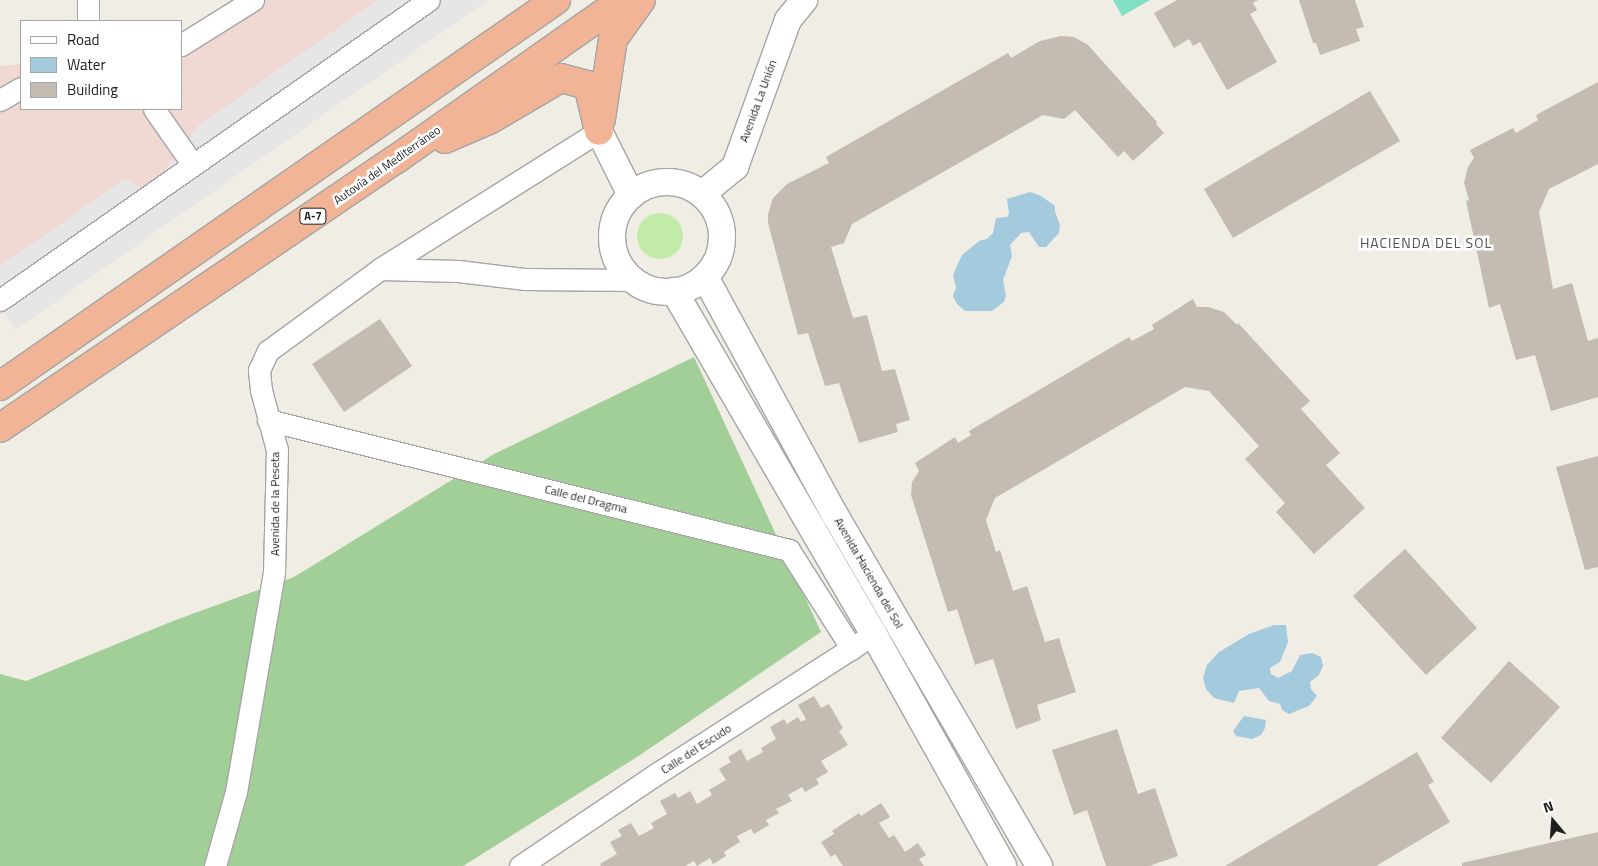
<!DOCTYPE html>
<html>
<head>
<meta charset="utf-8">
<style>
	body { margin:0 }
	#map { position:relative; width:1598px; height:866px; overflow:hidden; background:#efede4; font-family:"Titillium Web",sans-serif }
	div>[style] { position:absolute }
	.commercial>* { inset:0; background:#f0d8d3 }
	.grass>* { inset:0; background:#c2eaa9 }
	.round { border-radius:50% }
	.forest>* { inset:0; background:#a2cf98 }
	.pitch>* { inset:0; background:#81e0c6 }
	.parking>* { inset:0; background:#e6e6e6 }
	.water>* { inset:0; background:#a4cade }
	.building>* { inset:0; background:#c4bcb3 }
	.roads { filter:drop-shadow(1px 0 #a5a5a5) drop-shadow(-1px 0 #a5a5a5) drop-shadow(0 1px #a5a5a5) drop-shadow(0 -1px #a5a5a5) }
	.minor>* { height:21px; margin:-10.5px; padding:0 10.5px; transform-origin:10.5px; border-radius:10.5px; background:#fff }
	.tertiary>* { height:26px; margin:-13px; padding:0 13px; transform-origin:13px; border-radius:13px; background:#fff }
	.tertiary>.ring { margin:-13px; padding:0; box-sizing:content-box; background:none; border:26px solid #fff; border-radius:50% }
	.trunk>* { height:28px; margin:-14px; padding:0 14px; transform-origin:14px; border-radius:14px; background:#f2b496 }
	span { translate:-50% -50%; white-space:nowrap; text-align:center; line-height:1.15; -webkit-text-stroke:5px #fff; paint-order:stroke }
	.shield-label span { padding:1px 4px; background:#fff; border:1px solid; border-radius:4px; -webkit-text-stroke-width:0 }
	.shield-label { font-size:11px; color:#1e1e1e; font-weight:700 }
	.street-label { font-size:12px; color:#1e1e1e }
	.neighbourhood-label { font-size:14px; color:#515151; letter-spacing:1px }
	.legend { position:absolute; left:20px; top:20px; width:162px; height:90px; box-sizing:border-box; background:#fff; border:1px solid #a5a5a5; margin:0; padding:6px 9px; list-style:none; font-size:15px; color:#1e1e1e }
	.legend li { display:flex; align-items:center; gap:10px; height:25px }
	.legend b { width:25px; border:1px solid #a5a5a5 }
	.north { position:absolute; left:1528px; top:796px; width:50px; height:50px; -webkit-text-stroke:4px #fff; paint-order:stroke; rotate:342deg; font-size:14px; font-weight:700; line-height:20px; text-align:center; color:#1e1e1e }
	.north::after { content:''; display:block; margin:auto; width:18px; height:22px; background:#1e1e1e; clip-path:polygon(50% 0,100% 100%,50% 72%,0 100%) }
</style>
</head>
<body>
<div id="map">
	<div class="commercial">
		<div style="clip-path:polygon(239px 0,451px 0,0 314px,0 66px,21px 64px,21px 109px,181px 109px,181px 36px)"></div>
	</div>
	<div class="grass">
		<div class="round" style="left:637px;top:213px;width:46px;height:46px"></div>
	</div>
	<div class="forest">
		<div style="clip-path:polygon(694px 357px,821px 632px,637px 757px,463px 866px,0 866px,0 674px,26px 681px,173px 621px,294px 577px,494px 454px)"></div>
	</div>
	<div class="pitch">
		<div style="clip-path:polygon(1113px 0,1150px 0,1122px 16px)"></div>
	</div>
	<div class="parking">
		<div style="clip-path:polygon(378px 0,488px 0,15px 330px,0 305px,0 266px,125px 179px,143px 189px,163px 173px,199px 125px)"></div>
	</div>
	<div class="water">
		<div style="clip-path:polygon(1030px 192px,1041px 196px,1055px 206px,1055px 212px,1060px 225px,1059px 233px,1046px 247px,1039px 247px,1029px 232px,1021px 233px,1010px 245px,1012px 256px,1003px 280px,1006px 296px,1004px 302px,992px 311px,965px 311px,957px 304px,953px 296px,956px 287px,953px 275px,962px 255px,979px 241px,987px 239px,993px 233px,996px 218px,1007px 217px,1009px 214px,1007px 199px)"></div>
		<div style="clip-path:polygon(1274px 625px,1286px 625px,1288px 642px,1280px 662px,1270px 668px,1271px 674px,1278px 678px,1292px 671px,1300px 655px,1312px 653px,1321px 657px,1323px 666px,1319px 675px,1310px 682px,1311px 689px,1317px 696px,1309px 706px,1289px 714px,1282px 710px,1280px 704px,1269px 701px,1259px 688px,1239px 691px,1234px 703px,1214px 698px,1206px 689px,1203px 678px,1207px 665px,1219px 652px,1249px 634px)"></div>
		<div style="clip-path:polygon(1244px 716px,1266px 720px,1265px 728px,1261px 735px,1252px 739px,1236px 736px,1233px 731px)"></div>
	</div>
	<div class="building">
		<div style="clip-path:polygon(1177px 0,1258px 0,1253px 3px,1257px 10px,1250px 14px,1277px 62px,1227px 90px,1200px 42px,1193px 46px,1189px 39px,1174px 48px,1154px 13px)"></div>
		<div style="clip-path:polygon(1299px 0,1355px 0,1364px 27px,1356px 29px,1360px 41px,1320px 55px,1316px 43px,1313px 43px)"></div>
		<div style="clip-path:polygon(1061px 36px,1074px 37px,1088px 45px,1157px 122px,1156px 124px,1164px 133px,1133px 161px,1124px 151px,1118px 157px,1075px 110px,1064px 119px,1043px 115px,852px 224px,844px 243px,831px 247px,853px 318px,867px 315px,882px 371px,895px 369px,910px 420px,896px 424px,898px 432px,859px 443px,839px 383px,825px 386px,808px 333px,798px 335px,768px 223px,768px 214px,773px 198px,787px 184px,829px 163px,826px 157px,1008px 53px,1011px 58px,1040px 41px)"></div>
		<div style="clip-path:polygon(1598px 82px,1598px 164px,1549px 189px,1539px 212px,1553px 289px,1572px 283px,1588px 341px,1598px 338px,1598px 397px,1551px 411px,1535px 355px,1516px 360px,1500px 304px,1489px 308px,1466px 201px,1469px 200px,1464px 183px,1468px 167px,1474px 158px,1470px 150px,1513px 128px,1516px 133px,1538px 120px,1536px 115px)"></div>
		<div style="clip-path:polygon(1370px 91px,1400px 141px,1233px 238px,1204px 189px)"></div>
		<div style="clip-path:polygon(1193px 299px,1197px 307px,1208px 307px,1224px 312px,1237px 325px,1238px 323px,1310px 401px,1301px 409px,1340px 453px,1326px 465px,1365px 508px,1314px 554px,1276px 512px,1285px 503px,1245px 459px,1259px 446px,1209px 391px,1185px 387px,995px 498px,986px 520px,996px 552px,1000px 550px,1013px 591px,1027px 586px,1045px 642px,1059px 638px,1076px 692px,1037px 705px,1041px 720px,1016px 729px,993px 659px,975px 665px,957px 609px,948px 612px,911px 495px,912px 482px,919px 471px,915px 463px,955px 437px,958px 443px,971px 435px,969px 431px,1129px 337px,1132px 341px,1154px 329px,1152px 325px)"></div>
		<div style="clip-path:polygon(380px 319px,412px 366px,344px 412px,312px 364px)"></div>
		<div style="clip-path:polygon(1598px 456px,1598px 567px,1585px 570px,1556px 467px)"></div>
		<div style="clip-path:polygon(1405px 549px,1477px 628px,1426px 675px,1353px 596px)"></div>
		<div style="clip-path:polygon(1509px 661px,1560px 707px,1491px 783px,1441px 738px)"></div>
		<div style="clip-path:polygon(814px 696px,821px 708px,829px 704px,843px 728px,839px 731px,848px 745px,821px 761px,828px 772px,816px 779px,819px 784px,805px 792px,802px 787px,788px 795px,792px 801px,776px 809px,779px 813px,766px 820px,769px 825px,754px 834px,751px 829px,737px 836px,740px 842px,724px 852px,726px 856px,713px 864px,710px 858px,697px 866px,694px 861px,685px 866px,601px 866px,600px 864px,617px 854px,610px 842px,622px 836px,618px 830px,631px 823px,639px 836px,654px 828px,651px 823px,667px 814px,660px 801px,675px 793px,678px 798px,690px 791px,697px 804px,712px 795px,709px 790px,726px 780px,719px 769px,731px 762px,728px 757px,741px 749px,747px 761px,763px 752px,761px 748px,776px 739px,770px 727px,784px 719px,787px 724px,798px 717px,801px 722px,806px 719px,798px 705px)"></div>
		<div style="clip-path:polygon(1117px 729px,1138px 794px,1155px 788px,1178px 856px,1149px 866px,1106px 866px,1087px 810px,1074px 815px,1052px 750px)"></div>
		<div style="clip-path:polygon(1417px 752px,1434px 782px,1428px 785px,1450px 822px,1376px 866px,1225px 866px)"></div>
		<div style="clip-path:polygon(881px 803px,890px 817px,879px 823px,889px 838px,894px 835px,905px 852px,918px 843px,926px 855px,919px 859px,924px 866px,843px 866px,835px 854px,831px 857px,821px 842px,834px 834px,832px 831px,859px 813px,861px 816px)"></div>
		<div style="clip-path:polygon(1598px 832px,1598px 866px,1462px 866px,1462px 863px)"></div>
	</div>
	<div class="roads">
		<div class="minor">
			<div style="left:88px;top:0;width:21px;rotate:90deg"></div>
			<div style="left:181px;top:45px;width:85px;rotate:-32deg"></div>
			<div style="left:0;top:100px;width:24px;rotate:-30deg"></div>
			<div style="left:154px;top:109px;width:68px;rotate:55.1deg"></div>
			<div style="left:380px;top:269px;width:259px;rotate:-32.2deg"></div>
			<div style="left:0;top:300px;width:523px;rotate:-34.97deg"></div>
			<div style="left:268px;top:420px;width:537px;rotate:14.01deg"></div>
			<div style="left:789px;top:550px;width:117px;rotate:57.5deg"></div>
			<div style="left:215px;top:866px;width:77px;rotate:-74.2deg"></div>
			<div style="left:236px;top:792px;width:223px;rotate:-80.2deg"></div>
			<div style="left:274px;top:572px;width:122px;rotate:-88.6deg"></div>
			<div style="left:277px;top:450px;width:62px;rotate:-104.9deg"></div>
			<div style="left:261px;top:390px;width:20px;rotate:-96deg"></div>
			<div style="left:259px;top:370px;width:21px;rotate:-65deg"></div>
			<div style="left:268px;top:351px;width:139px;rotate:-36.2deg"></div>
			<div style="left:380px;top:269px;width:78px;rotate:1.5deg"></div>
			<div style="left:458px;top:271px;width:66px;rotate:6.9deg"></div>
			<div style="left:524px;top:279px;width:109px;rotate:0.5deg"></div>
			<div style="left:520px;top:866px;width:166px;rotate:-34deg"></div>
			<div style="left:658px;top:773px;width:244px;rotate:-32.8deg"></div>
		</div>
		<div class="tertiary">
			<div style="left:599px;top:131px;width:72px;rotate:63.4deg"></div>
			<div class="ring" style="left:612px;top:182px;width:84px;height:84px"></div>
			<div style="left:702px;top:194px;width:43px;rotate:-39.3deg"></div>
			<div style="left:735px;top:167px;width:156px;rotate:-70.2deg"></div>
			<div style="left:788px;top:20px;width:26px;rotate:-51deg"></div>
			<div style="left:705px;top:277px;width:271px;rotate:61.4deg"></div>
			<div style="left:835px;top:515px;width:406px;rotate:59.8deg"></div>
			<div style="left:674px;top:291px;width:396px;rotate:59.8deg"></div>
			<div style="left:873px;top:633px;width:267px;rotate:60.8deg"></div>
		</div>
		<div class="trunk">
			<div style="left:601px;top:119px;width:81px;rotate:-81.5deg"></div>
			<div style="left:613px;top:39px;width:48px;rotate:-54.3deg"></div>
			<div style="left:445px;top:139px;width:50px;rotate:-23.5deg"></div>
			<div style="left:491px;top:119px;width:81px;rotate:-30.4deg"></div>
			<div style="left:561px;top:78px;width:28px;rotate:15deg"></div>
			<div style="left:588px;top:85px;width:47px;rotate:76.6deg"></div>
			<div style="left:0;top:386px;width:677px;rotate:-34.77deg"></div>
			<div style="left:0;top:428px;width:477px;rotate:-34.2deg"></div>
			<div style="left:395px;top:160px;width:279px;rotate:-35.1deg"></div>
		</div>
	</div>
	<div class="shield-label">
		<span style="left:313px;top:216px">A-7</span>
	</div>
	<div class="street-label">
		<span style="left:758px;top:101px;rotate:-70deg">Avenida La Unión</span>
		<span style="left:387px;top:165px;rotate:-35deg">Autovía del Mediterráneo</span>
		<span style="left:586px;top:499px;rotate:14deg">Calle del Dragma</span>
		<span style="left:275px;top:504px;rotate:-90deg">Avenida de la Peseta</span>
		<span style="left:869px;top:573px;rotate:60deg">Avenida Hacienda del Sol</span>
		<span style="left:696px;top:749px;rotate:-33deg">Calle del Escudo</span>
	</div>
	<div class="neighbourhood-label">
		<span style="left:1426px;top:243px">HACIENDA DEL SOL</span>
	</div>
	<ul class="legend">
	<li><b style="height:6px;background:#fff"></b>Road</li>
	<li><b style="height:14px;background:#a4cade"></b>Water</li>
	<li><b style="height:14px;background:#c4bcb3"></b>Building</li>
	</ul>
	<div class="north">N</div>
</div>
</body>
</html>
